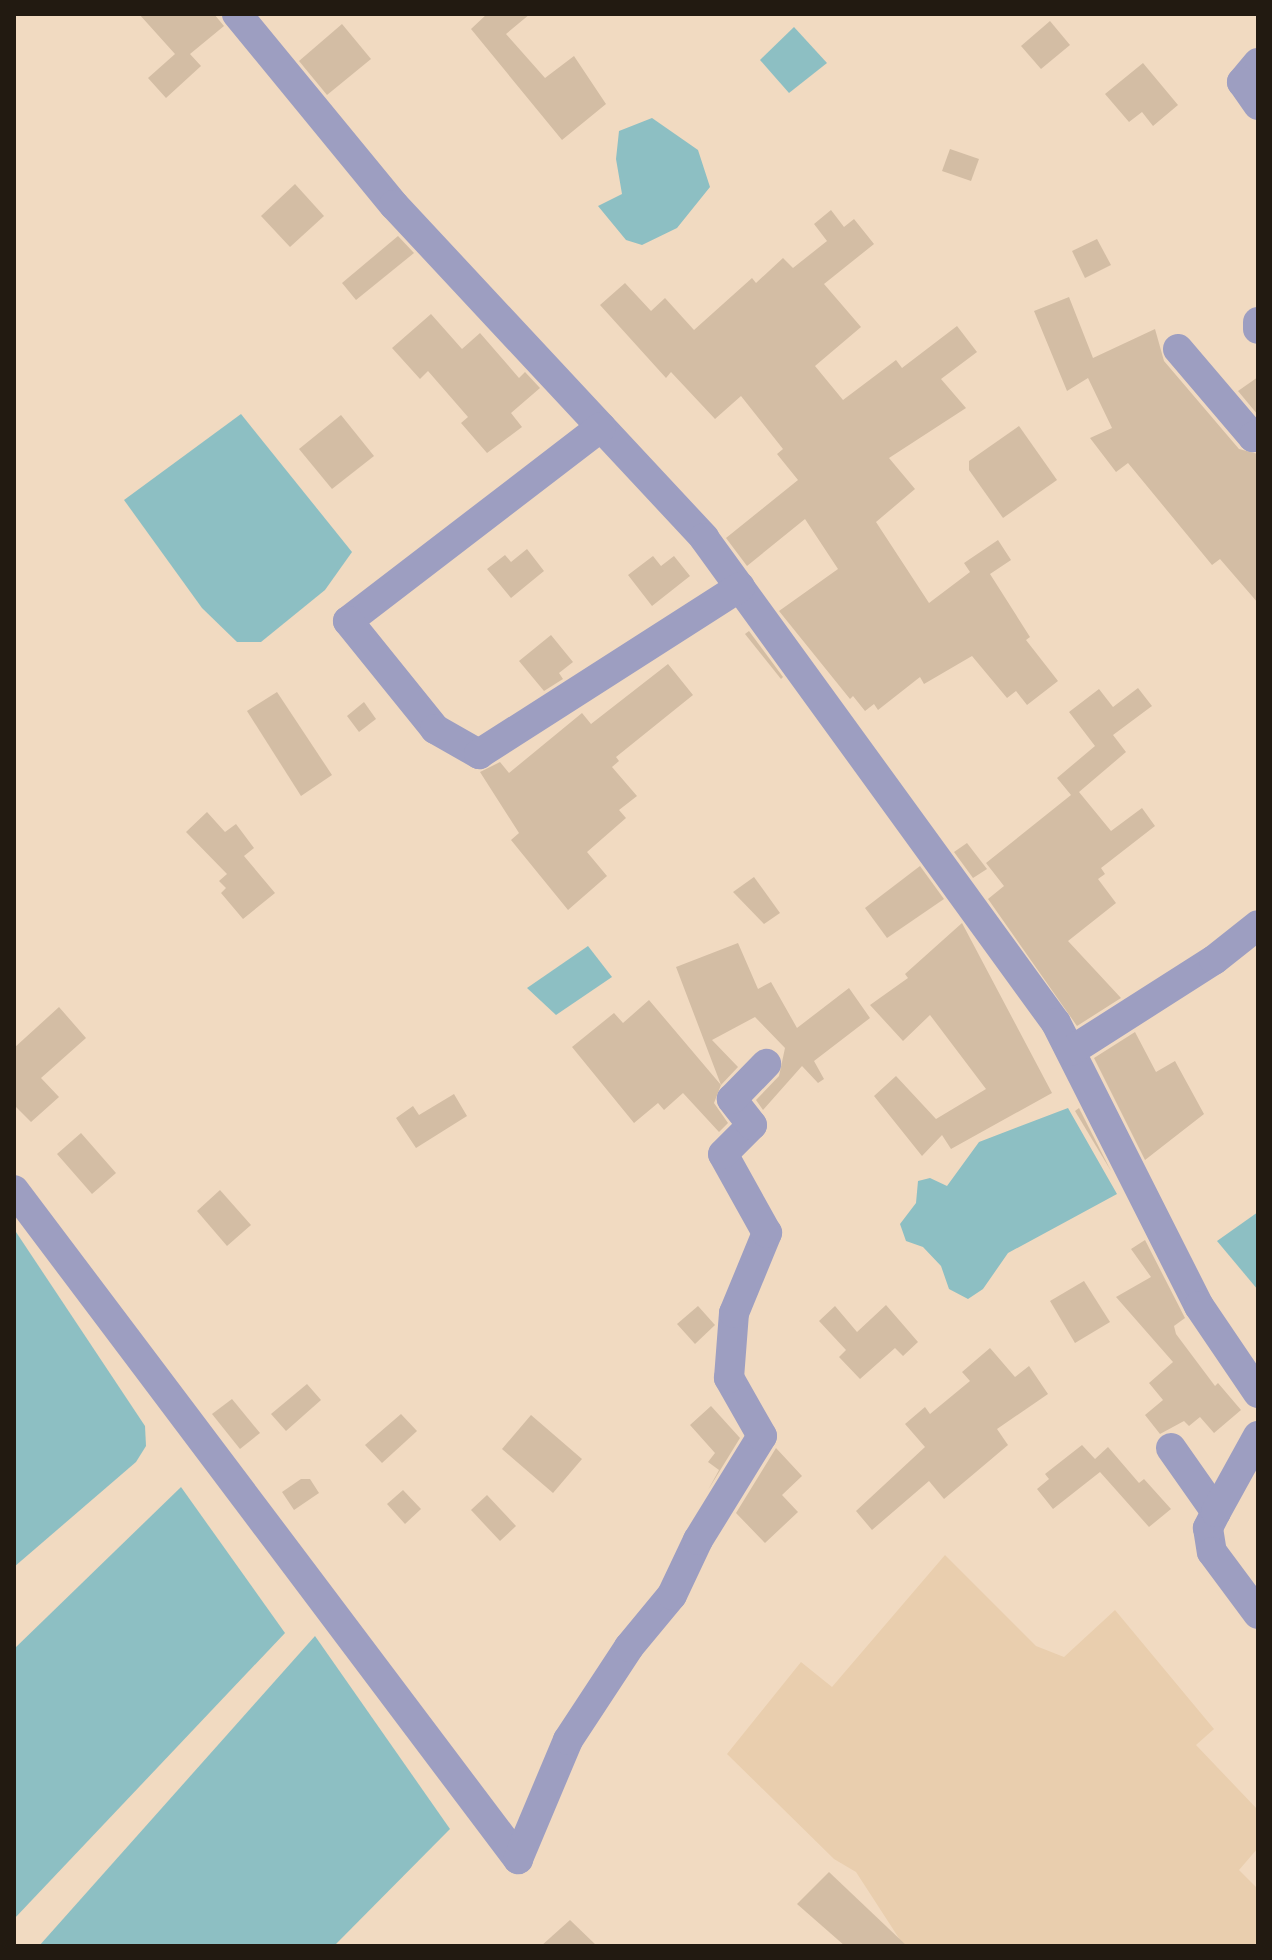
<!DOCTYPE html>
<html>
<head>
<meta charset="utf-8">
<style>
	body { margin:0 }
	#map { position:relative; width:1272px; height:1960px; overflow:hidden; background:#f1dac1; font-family:"Playfair Display",serif }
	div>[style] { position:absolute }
	.built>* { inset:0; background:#e9ceae }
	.water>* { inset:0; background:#8dbfc3 }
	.building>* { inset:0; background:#d3bda4 }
	.minor>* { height:30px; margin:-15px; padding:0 15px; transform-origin:15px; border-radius:15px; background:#9d9ec1 }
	span { translate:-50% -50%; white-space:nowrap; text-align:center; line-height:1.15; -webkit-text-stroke:6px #f1dac1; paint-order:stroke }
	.frame { position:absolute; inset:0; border:16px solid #221a11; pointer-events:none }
</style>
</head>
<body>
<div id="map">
	<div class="built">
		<div style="clip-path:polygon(945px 1555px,1036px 1646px,1064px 1657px,1115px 1610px,1214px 1729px,1196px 1745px,1258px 1810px,1258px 1848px,1239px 1870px,1258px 1889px,1258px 1946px,904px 1946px,856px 1872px,834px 1859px,727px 1754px,801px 1662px,832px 1687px)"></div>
	</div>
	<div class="water">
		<div style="clip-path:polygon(794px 27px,827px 63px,789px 93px,760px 60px)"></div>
		<div style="clip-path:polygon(652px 118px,698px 150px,710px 187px,677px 228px,642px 245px,626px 240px,598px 206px,622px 194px,616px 159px,619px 131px)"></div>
		<div style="clip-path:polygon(241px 414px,352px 552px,325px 590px,261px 642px,237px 642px,202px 608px,124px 500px)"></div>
		<div style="clip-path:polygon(588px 946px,612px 977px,556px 1015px,527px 988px)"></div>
		<div style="clip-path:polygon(1068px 1108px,1117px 1194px,1008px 1253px,983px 1289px,968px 1299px,949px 1289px,941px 1266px,923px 1247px,906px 1241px,900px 1224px,916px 1203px,918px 1181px,930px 1178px,947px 1186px,979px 1142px)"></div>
		<div style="clip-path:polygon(1258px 1212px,1258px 1290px,1217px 1241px)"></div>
		<div style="clip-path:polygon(14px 1229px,145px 1426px,146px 1446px,136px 1462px,14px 1567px)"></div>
		<div style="clip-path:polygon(181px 1487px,285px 1633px,14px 1919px,14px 1649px)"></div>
		<div style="clip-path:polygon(315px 1636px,450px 1829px,334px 1946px,39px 1946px)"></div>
	</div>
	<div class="building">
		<div style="clip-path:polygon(139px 14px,214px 14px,224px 26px,190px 54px,201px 66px,166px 98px,148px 78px,175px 54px)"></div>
		<div style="clip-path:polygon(487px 14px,530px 14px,506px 34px,545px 78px,574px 56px,606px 104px,562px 140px,471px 29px)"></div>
		<div style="clip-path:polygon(1050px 21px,1070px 45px,1041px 69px,1021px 46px)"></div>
		<div style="clip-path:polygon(342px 24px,371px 59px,327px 95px,299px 61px)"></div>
		<div style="clip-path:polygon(1143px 63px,1178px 105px,1153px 126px,1142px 112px,1129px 122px,1105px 94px)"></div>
		<div style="clip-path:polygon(950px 149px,979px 159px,971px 181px,942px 171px)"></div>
		<div style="clip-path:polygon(295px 184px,324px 216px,290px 247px,261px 216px)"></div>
		<div style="clip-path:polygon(831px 210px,844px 227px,854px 219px,874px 244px,824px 284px,861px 327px,815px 366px,843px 400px,896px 360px,902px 368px,957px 326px,977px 352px,941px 379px,966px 408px,889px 458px,915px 489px,876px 522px,929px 603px,970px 572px,964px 563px,998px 540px,1011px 560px,990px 574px,1030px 637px,1026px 640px,1058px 681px,1027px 705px,1016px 691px,1007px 698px,972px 656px,924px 684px,920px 677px,878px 710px,874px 704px,865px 711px,853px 696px,850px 699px,779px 611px,838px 569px,805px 519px,747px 566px,726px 538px,798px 480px,777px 454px,783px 449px,741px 396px,715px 419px,671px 372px,666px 378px,600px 305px,625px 283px,651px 311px,665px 298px,694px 330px,752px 278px,756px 283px,783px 258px,793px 268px,827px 241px,814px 224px)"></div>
		<div style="clip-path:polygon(398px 236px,414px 253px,356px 300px,342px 283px)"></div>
		<div style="clip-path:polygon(1097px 239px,1111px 265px,1085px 278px,1072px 251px)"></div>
		<div style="clip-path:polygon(1069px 297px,1093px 358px,1155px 329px,1164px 361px,1239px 449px,1258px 454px,1258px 603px,1220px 559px,1212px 565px,1128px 463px,1116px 472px,1090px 438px,1112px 428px,1088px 378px,1067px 391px,1034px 311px)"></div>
		<div style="clip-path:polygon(431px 314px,462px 349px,480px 333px,519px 378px,525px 372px,540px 388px,511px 413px,522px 427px,487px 453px,461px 423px,468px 417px,428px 371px,420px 379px,392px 348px)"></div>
		<div style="clip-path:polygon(1258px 377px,1258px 415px,1238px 391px)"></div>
		<div style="clip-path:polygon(341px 415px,374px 456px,332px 489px,299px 449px)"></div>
		<div style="clip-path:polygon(1019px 426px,1057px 480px,1003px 518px,969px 470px,969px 461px)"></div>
		<div style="clip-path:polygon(527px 549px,544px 571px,511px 598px,487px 569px,505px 555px,511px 562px)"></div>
		<div style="clip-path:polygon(653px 556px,661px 566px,674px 556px,690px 576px,652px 606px,628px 575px)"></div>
		<div style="clip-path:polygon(749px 631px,783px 677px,781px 679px,745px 634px)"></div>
		<div style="clip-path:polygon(551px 635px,573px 662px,559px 673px,563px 679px,544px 691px,519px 661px)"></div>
		<div style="clip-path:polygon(668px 664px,693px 695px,616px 757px,619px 761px,612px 767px,637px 796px,619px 810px,626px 818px,587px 852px,607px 876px,568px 910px,511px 840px,519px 833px,480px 772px,500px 762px,509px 773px,582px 713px,591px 724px)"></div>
		<div style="clip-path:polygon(1138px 688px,1152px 706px,1113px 735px,1126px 752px,1079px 792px,1111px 831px,1142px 808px,1155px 826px,1101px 868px,1105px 874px,1098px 879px,1116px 903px,1068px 941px,1121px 998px,1077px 1026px,988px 899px,1004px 886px,986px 863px,1071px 795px,1057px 778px,1095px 746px,1069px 712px,1099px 689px,1113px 707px)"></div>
		<div style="clip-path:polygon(277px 692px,332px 775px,301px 796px,247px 711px)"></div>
		<div style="clip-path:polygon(364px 702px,376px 719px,359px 732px,347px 716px)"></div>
		<div style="clip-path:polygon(207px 812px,225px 832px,236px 824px,254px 848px,244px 856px,275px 893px,243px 919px,221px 893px,226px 888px,219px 881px,227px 874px,186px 832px)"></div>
		<div style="clip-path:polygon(967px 843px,987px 869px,973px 878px,954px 852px)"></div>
		<div style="clip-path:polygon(920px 866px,944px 899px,887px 938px,865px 908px)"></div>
		<div style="clip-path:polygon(754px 877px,780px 913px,764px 924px,733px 892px)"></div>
		<div style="clip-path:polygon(962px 923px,1052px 1093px,951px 1149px,942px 1135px,922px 1156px,874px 1096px,896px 1076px,936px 1119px,986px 1089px,930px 1015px,903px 1041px,870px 1005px,908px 978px,905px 974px)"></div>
		<div style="clip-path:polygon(738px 943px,758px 989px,771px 982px,797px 1028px,849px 988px,870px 1018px,814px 1061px,824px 1079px,818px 1083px,802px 1066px,763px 1110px,756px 1100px,779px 1076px,785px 1048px,755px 1017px,712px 1040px,738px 1067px,721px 1085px,676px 967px)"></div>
		<div style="clip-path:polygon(649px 1000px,721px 1085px,714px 1103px,728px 1123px,719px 1132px,683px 1093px,664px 1110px,658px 1103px,634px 1123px,572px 1047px,614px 1013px,623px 1023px)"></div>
		<div style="clip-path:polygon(59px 1007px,86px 1038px,41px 1078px,59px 1097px,31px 1122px,14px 1105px,14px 1048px)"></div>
		<div style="clip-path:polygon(1135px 1032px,1156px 1072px,1175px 1061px,1204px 1114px,1145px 1160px,1094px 1058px)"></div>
		<div style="clip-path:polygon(454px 1094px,467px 1116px,416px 1148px,396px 1118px,413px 1106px,419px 1115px)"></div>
		<div style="clip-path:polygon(1079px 1108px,1111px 1171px,1075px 1111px)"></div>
		<div style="clip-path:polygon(81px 1133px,116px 1173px,92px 1194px,57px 1154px)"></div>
		<div style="clip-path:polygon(220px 1190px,251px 1225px,227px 1246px,197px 1211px)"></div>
		<div style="clip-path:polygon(1145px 1240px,1185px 1318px,1174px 1326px,1176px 1334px,1215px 1386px,1218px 1383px,1241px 1410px,1214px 1433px,1200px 1417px,1189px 1426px,1184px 1421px,1160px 1434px,1145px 1415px,1163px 1400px,1149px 1383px,1173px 1362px,1116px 1297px,1151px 1277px,1131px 1249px)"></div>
		<div style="clip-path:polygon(1084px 1281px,1110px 1322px,1075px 1343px,1050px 1301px)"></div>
		<div style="clip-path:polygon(886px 1305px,918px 1342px,903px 1356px,895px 1348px,860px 1379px,839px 1357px,846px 1350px,819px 1321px,835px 1306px,857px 1332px)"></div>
		<div style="clip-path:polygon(698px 1306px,715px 1325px,695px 1344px,677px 1324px)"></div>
		<div style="clip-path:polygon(990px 1348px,1015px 1377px,1029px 1366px,1048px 1394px,997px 1429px,1008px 1445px,944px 1499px,929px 1481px,872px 1530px,856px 1511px,925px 1447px,905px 1424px,925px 1407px,930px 1414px,970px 1381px,962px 1372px)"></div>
		<div style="clip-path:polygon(307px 1384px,321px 1400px,286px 1431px,271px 1414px)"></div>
		<div style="clip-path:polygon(232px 1399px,260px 1433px,240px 1449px,212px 1414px)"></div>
		<div style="clip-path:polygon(711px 1406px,740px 1438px,708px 1490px,719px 1470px,708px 1462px,715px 1453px,690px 1425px)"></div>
		<div style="clip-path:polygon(401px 1414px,417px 1431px,382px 1463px,365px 1445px)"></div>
		<div style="clip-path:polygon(531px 1415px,582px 1459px,553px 1493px,502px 1449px)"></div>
		<div style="clip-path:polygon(1082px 1445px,1095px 1459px,1108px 1447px,1139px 1483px,1144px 1479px,1171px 1509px,1149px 1527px,1100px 1472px,1053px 1509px,1037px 1489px,1049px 1479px,1045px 1474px)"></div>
		<div style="clip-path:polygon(776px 1448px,802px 1476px,782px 1495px,798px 1512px,765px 1543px,736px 1513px)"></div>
		<div style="clip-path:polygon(301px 1479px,310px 1479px,319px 1493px,294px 1510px,282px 1492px)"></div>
		<div style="clip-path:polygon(403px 1490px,421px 1509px,405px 1524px,387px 1504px)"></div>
		<div style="clip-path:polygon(487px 1495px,516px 1526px,500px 1541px,471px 1510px)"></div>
		<div style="clip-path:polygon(829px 1872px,907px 1946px,845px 1946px,797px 1904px)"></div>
		<div style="clip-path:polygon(570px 1920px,597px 1946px,541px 1946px)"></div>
	</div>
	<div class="minor">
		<div style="left:237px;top:14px;width:247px;rotate:50.6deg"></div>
		<div style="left:394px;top:205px;width:455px;rotate:47deg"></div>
		<div style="left:704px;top:538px;width:599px;rotate:54.03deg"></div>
		<div style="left:1056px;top:1023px;width:317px;rotate:63.2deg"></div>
		<div style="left:1199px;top:1306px;width:105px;rotate:55.9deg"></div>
		<div style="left:1258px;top:63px;width:25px;rotate:130deg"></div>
		<div style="left:1242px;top:82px;width:28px;rotate:55deg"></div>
		<div style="left:1258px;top:322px;width:7px;rotate:90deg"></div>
		<div style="left:1178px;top:349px;width:116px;rotate:49.6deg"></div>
		<div style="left:1253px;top:437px;width:6px;rotate:-31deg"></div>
		<div style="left:601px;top:427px;width:319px;rotate:142.5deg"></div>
		<div style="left:348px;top:621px;width:139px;rotate:51.1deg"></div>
		<div style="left:435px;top:729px;width:51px;rotate:29.6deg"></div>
		<div style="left:479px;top:754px;width:310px;rotate:-32.6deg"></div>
		<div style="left:1071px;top:1051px;width:169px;rotate:-32.5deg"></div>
		<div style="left:1214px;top:960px;width:56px;rotate:-38.5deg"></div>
		<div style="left:14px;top:1190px;width:838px;rotate:53.01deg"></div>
		<div style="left:518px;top:1859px;width:129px;rotate:-67.2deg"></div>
		<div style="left:568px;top:1740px;width:111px;rotate:-56.7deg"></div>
		<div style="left:629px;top:1647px;width:67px;rotate:-50.4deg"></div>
		<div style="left:672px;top:1595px;width:61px;rotate:-64.7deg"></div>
		<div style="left:698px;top:1540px;width:122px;rotate:-58.4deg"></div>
		<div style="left:762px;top:1436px;width:67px;rotate:-119.6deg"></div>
		<div style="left:729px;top:1378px;width:65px;rotate:-85.6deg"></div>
		<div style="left:734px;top:1313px;width:87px;rotate:-67.6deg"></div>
		<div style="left:767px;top:1233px;width:90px;rotate:-119.1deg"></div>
		<div style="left:723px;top:1154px;width:41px;rotate:-45deg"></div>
		<div style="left:752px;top:1125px;width:33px;rotate:-128deg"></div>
		<div style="left:732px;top:1099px;width:49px;rotate:-45.8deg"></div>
		<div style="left:1171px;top:1448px;width:78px;rotate:54.9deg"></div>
		<div style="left:1216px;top:1512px;width:18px;rotate:117deg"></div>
		<div style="left:1208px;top:1528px;width:24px;rotate:81deg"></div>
		<div style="left:1212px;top:1552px;width:77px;rotate:53.4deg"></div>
		<div style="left:1216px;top:1512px;width:87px;rotate:-61.1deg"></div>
	</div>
	<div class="frame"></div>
</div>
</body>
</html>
